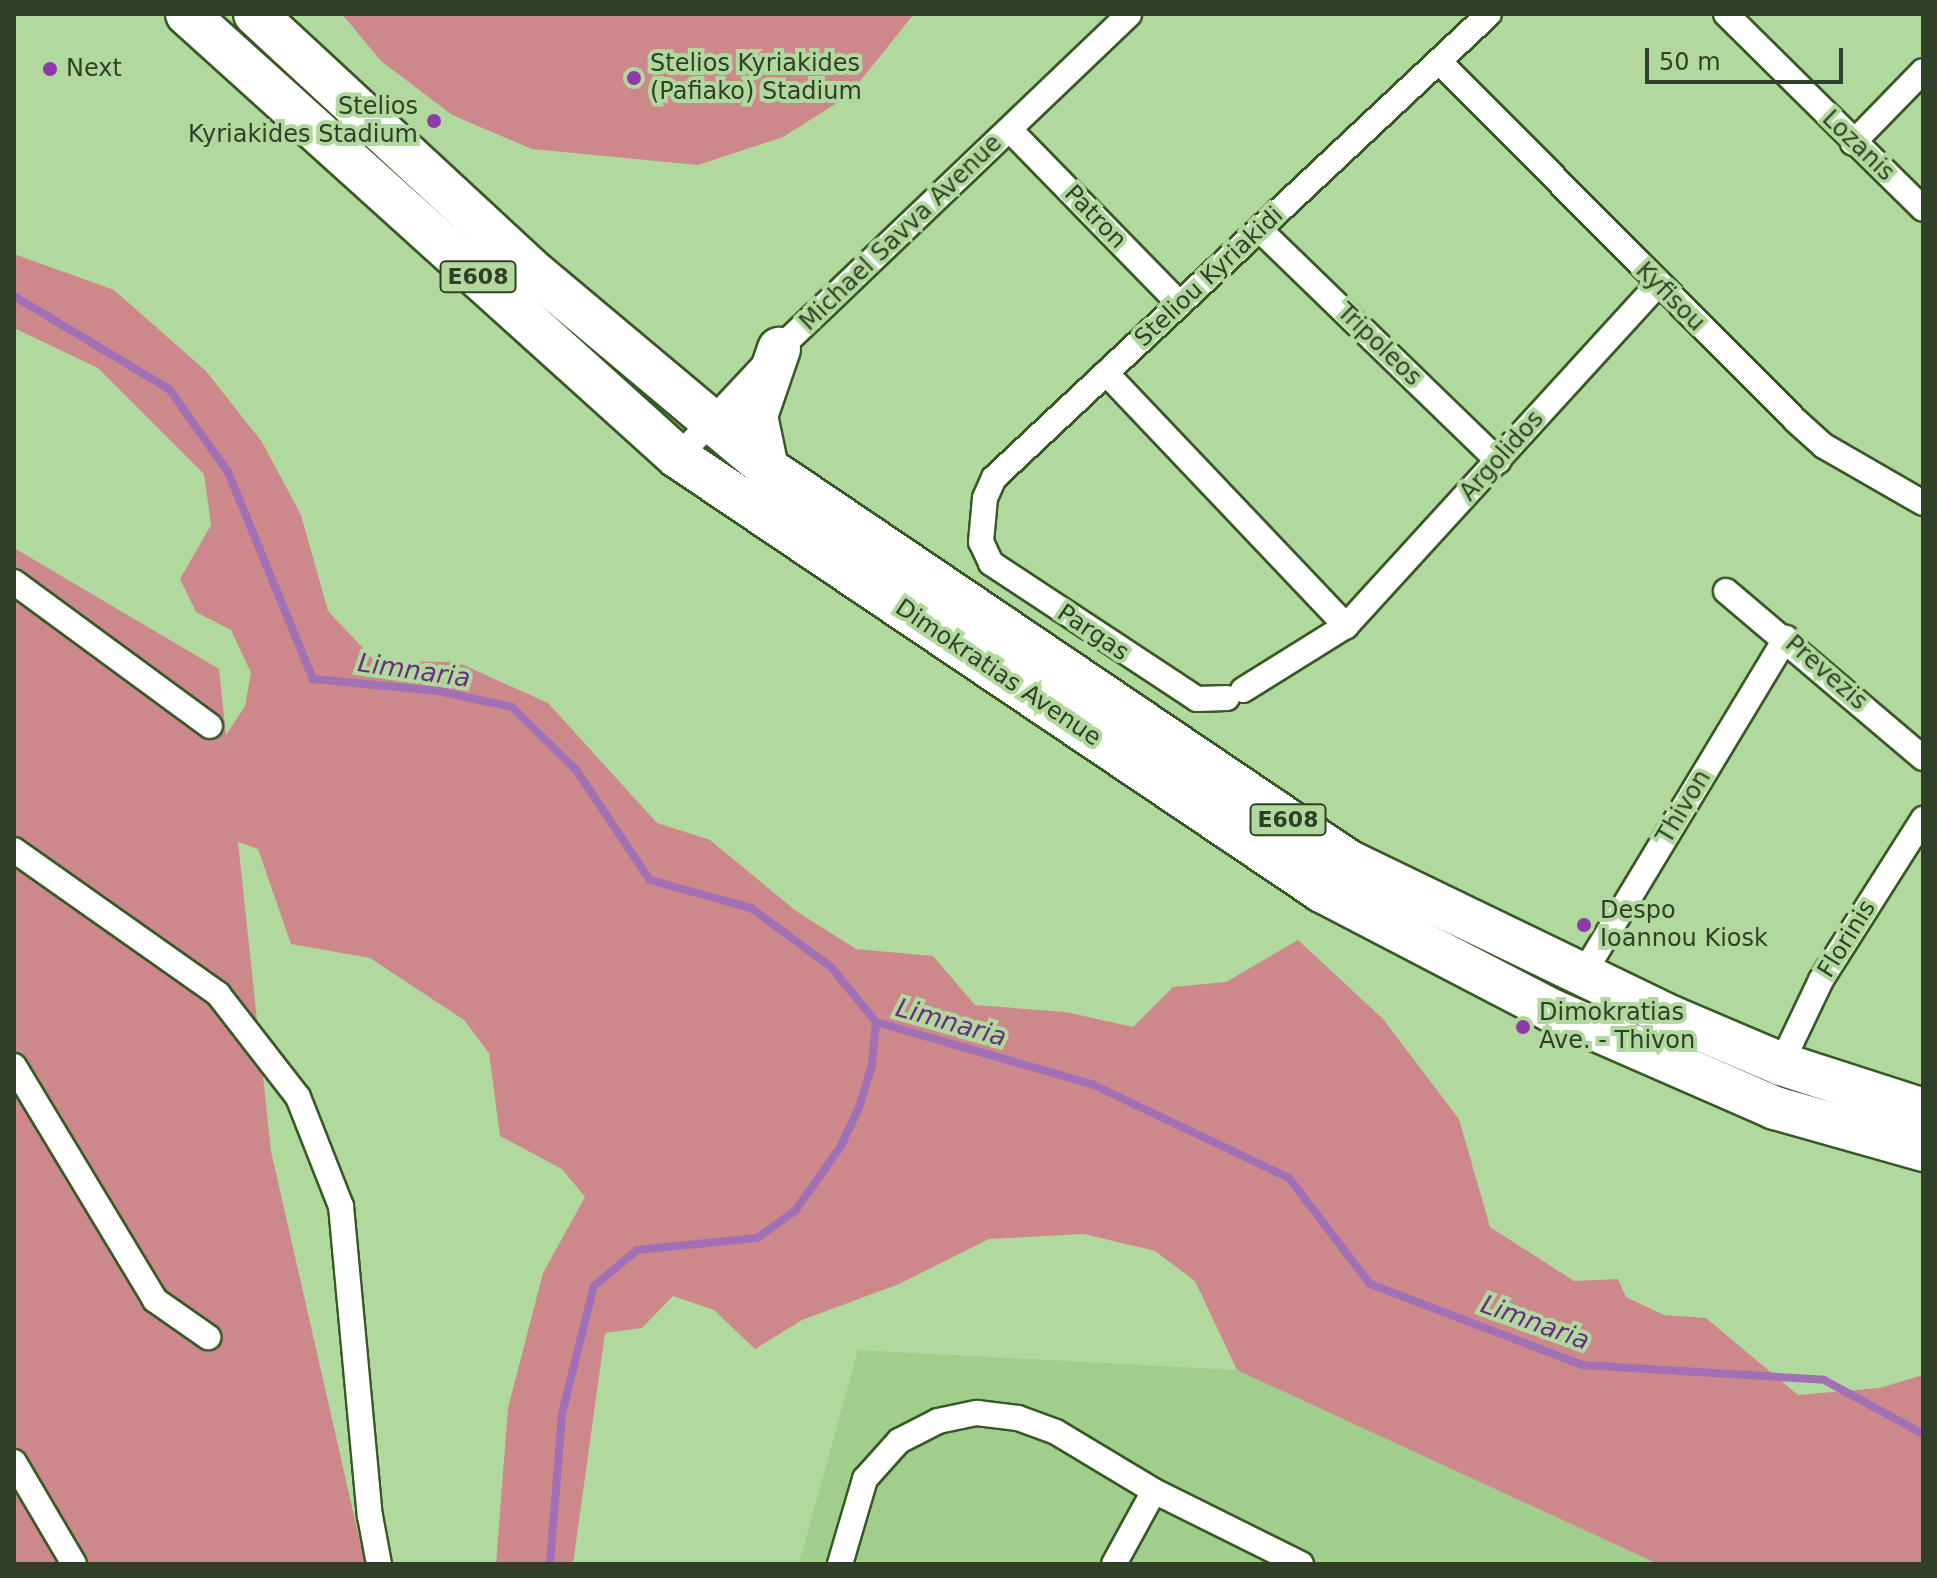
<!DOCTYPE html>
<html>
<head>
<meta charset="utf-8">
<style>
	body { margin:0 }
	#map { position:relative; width:1937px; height:1578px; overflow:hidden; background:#b1d99e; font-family:"DejaVu Sans",sans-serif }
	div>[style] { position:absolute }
	.built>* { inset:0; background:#a2ce8d }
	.green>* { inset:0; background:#cd888c }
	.stream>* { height:8px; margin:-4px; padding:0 4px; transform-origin:4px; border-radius:4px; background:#a170b5 }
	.roads { filter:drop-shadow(2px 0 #375924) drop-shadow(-2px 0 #375924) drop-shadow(0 2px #375924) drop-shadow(0 -2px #375924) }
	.street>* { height:24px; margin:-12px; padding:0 12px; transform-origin:12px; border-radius:12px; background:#fff }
	.highway>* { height:42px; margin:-21px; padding:0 21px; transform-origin:21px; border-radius:21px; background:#fff }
	.dots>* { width:22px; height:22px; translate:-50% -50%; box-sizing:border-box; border:4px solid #b1d99e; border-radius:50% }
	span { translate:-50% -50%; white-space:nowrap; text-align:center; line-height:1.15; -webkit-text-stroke:8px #b1d99e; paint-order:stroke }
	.shield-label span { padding:2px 6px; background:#b1d99e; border:2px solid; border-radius:6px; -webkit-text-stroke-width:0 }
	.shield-label { font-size:22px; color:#304028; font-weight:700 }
	.poi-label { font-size:24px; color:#304028 }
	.left { translate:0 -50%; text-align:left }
	.right { translate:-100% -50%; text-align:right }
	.street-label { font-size:24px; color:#304028 }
	.water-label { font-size:26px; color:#6b2d82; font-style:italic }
	.frame { position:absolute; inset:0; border:16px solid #304028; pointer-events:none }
	.scale { position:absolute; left:1645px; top:48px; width:198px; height:36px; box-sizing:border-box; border:4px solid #304028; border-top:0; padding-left:10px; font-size:24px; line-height:28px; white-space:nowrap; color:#304028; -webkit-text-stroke:6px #b1d99e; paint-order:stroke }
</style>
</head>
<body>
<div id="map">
	<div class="built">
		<div style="clip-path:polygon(858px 1350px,1237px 1370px,1658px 1564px,799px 1564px)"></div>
	</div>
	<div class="green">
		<div style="clip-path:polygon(342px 14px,914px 14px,848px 96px,783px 137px,698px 165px,532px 149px,452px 115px,381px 61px)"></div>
		<div style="clip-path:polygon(14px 254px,114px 290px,206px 371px,262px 442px,301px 515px,328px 611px,375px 661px,457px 662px,548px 703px,657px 823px,710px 840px,796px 911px,856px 949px,933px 956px,975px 1005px,1066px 1012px,1133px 1027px,1173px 987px,1226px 982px,1298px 940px,1383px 1019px,1459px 1119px,1490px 1227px,1574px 1281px,1618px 1279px,1626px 1297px,1664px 1315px,1706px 1318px,1798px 1395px,1879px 1388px,1923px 1375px,1923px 1564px,1658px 1564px,1237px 1370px,1195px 1281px,1155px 1251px,1084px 1234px,989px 1239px,899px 1284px,802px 1320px,755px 1349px,714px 1310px,673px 1296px,642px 1328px,605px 1333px,573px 1564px,496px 1564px,508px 1408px,543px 1273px,585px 1197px,562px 1169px,500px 1136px,489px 1053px,464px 1020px,370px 958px,291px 944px,258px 849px,238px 842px,271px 1151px,365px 1564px,14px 1564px,14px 548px,219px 669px,226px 735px,245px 706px,251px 673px,231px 630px,196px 612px,180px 579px,211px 525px,204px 474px,98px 368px,14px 328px)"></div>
	</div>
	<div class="stream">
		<div style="left:14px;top:296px;width:181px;rotate:31deg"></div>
		<div style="left:169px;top:389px;width:102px;rotate:54.6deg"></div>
		<div style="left:228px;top:472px;width:224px;rotate:67.7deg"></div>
		<div style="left:313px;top:679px;width:126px;rotate:5.5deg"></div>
		<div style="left:438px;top:691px;width:76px;rotate:12.2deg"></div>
		<div style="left:512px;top:707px;width:91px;rotate:44.6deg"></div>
		<div style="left:577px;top:771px;width:131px;rotate:56.2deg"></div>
		<div style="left:650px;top:880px;width:105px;rotate:15.5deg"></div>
		<div style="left:751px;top:908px;width:99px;rotate:36.4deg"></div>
		<div style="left:831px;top:967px;width:71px;rotate:50.7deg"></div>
		<div style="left:876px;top:1022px;width:227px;rotate:16.1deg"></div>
		<div style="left:1094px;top:1085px;width:216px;rotate:25.5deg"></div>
		<div style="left:1289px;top:1178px;width:133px;rotate:52.6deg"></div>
		<div style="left:1370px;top:1284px;width:227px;rotate:20.9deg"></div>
		<div style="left:1582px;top:1365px;width:242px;rotate:3.5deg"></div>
		<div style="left:1824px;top:1380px;width:113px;rotate:28.6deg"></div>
		<div style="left:550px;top:1564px;width:150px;rotate:-85.4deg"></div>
		<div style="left:562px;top:1414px;width:132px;rotate:-76deg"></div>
		<div style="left:594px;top:1286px;width:56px;rotate:-39.9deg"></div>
		<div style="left:637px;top:1250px;width:121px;rotate:-5.7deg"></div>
		<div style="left:757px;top:1238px;width:47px;rotate:-35.4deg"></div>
		<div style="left:795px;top:1211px;width:80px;rotate:-54.7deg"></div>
		<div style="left:841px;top:1146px;width:43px;rotate:-65.2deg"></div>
		<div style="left:859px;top:1107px;width:44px;rotate:-72.8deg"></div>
		<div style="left:872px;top:1065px;width:43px;rotate:-84.7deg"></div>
	</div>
	<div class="roads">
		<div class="street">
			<div style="left:1726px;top:14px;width:277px;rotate:44.7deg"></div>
			<div style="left:1440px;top:62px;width:504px;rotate:45.24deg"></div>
			<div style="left:1795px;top:420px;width:39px;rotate:42deg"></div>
			<div style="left:1824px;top:446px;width:114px;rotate:29.9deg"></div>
			<div style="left:1010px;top:130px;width:243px;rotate:45.7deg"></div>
			<div style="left:1853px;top:143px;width:100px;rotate:-45.8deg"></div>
			<div style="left:1260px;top:230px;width:332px;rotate:44.1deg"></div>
			<div style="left:1106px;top:373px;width:349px;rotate:46.5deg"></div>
			<div style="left:1346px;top:626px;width:462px;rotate:-47.6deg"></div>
			<div style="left:678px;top:457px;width:148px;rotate:-46.9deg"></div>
			<div style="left:779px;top:349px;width:484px;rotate:-43.7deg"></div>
			<div style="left:14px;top:582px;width:243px;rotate:36.3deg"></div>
			<div style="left:1726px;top:591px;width:258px;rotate:40.3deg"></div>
			<div style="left:1243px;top:690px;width:121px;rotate:-31.9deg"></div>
			<div style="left:1227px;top:698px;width:30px;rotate:178deg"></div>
			<div style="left:1197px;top:699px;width:247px;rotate:-146.6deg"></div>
			<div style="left:991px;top:563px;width:23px;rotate:-115deg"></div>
			<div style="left:981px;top:542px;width:44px;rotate:-84.8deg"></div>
			<div style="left:985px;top:498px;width:22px;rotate:-66deg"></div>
			<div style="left:994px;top:478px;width:678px;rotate:-43.15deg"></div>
			<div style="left:14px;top:850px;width:250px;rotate:35.2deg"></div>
			<div style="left:218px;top:994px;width:130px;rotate:52.2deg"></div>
			<div style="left:298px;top:1097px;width:117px;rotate:68.5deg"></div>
			<div style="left:341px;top:1206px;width:311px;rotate:84.7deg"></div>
			<div style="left:370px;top:1516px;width:49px;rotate:79.4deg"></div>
			<div style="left:1582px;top:976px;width:395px;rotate:-58.9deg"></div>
			<div style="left:1781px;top:1064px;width:93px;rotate:-64.5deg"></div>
			<div style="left:1821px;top:980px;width:191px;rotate:-57.6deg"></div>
			<div style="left:14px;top:1066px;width:273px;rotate:58.9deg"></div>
			<div style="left:155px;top:1300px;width:65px;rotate:34.9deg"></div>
			<div style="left:14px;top:1462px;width:118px;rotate:59.5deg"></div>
			<div style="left:840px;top:1564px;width:89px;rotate:-73.6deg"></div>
			<div style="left:865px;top:1479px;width:51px;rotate:-48.2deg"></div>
			<div style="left:899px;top:1441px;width:44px;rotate:-27.1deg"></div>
			<div style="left:938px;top:1421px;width:40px;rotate:-12deg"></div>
			<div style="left:977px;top:1413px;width:41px;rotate:7deg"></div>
			<div style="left:1018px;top:1418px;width:40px;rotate:20.2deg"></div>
			<div style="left:1056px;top:1432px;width:114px;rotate:31deg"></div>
			<div style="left:1154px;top:1491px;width:164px;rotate:26.4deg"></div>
			<div style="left:1114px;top:1564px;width:83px;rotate:-61.3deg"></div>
		</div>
		<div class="highway">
			<div style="left:187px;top:14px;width:661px;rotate:42.06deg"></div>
			<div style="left:678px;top:457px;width:777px;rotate:33.98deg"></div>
			<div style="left:1322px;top:891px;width:260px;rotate:27.5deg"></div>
			<div style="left:1553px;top:1011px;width:242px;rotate:23.6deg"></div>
			<div style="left:1775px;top:1108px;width:154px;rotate:15.8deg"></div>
			<div style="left:255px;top:14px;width:374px;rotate:42.8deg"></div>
			<div style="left:529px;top:268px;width:311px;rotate:40deg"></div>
			<div style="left:767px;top:468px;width:701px;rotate:34.08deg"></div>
			<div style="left:1348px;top:861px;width:359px;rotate:25.8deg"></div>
			<div style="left:1671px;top:1017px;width:120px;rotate:23.1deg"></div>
			<div style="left:1781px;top:1064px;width:149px;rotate:17.9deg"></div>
			<div style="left:767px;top:468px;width:53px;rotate:-101.9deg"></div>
			<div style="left:756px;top:416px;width:71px;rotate:-71.1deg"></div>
		</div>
	</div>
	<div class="dots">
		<div style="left:50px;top:69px;background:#8c3aa9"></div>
		<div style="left:634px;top:78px;background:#8c3aa9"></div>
		<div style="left:434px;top:121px;background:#8c3aa9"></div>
		<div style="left:1584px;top:925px;background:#8c3aa9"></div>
		<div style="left:1523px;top:1027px;background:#8c3aa9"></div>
	</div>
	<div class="shield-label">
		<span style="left:478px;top:277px">E608</span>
		<span style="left:1288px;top:820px">E608</span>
	</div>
	<div class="poi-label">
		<span class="left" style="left:650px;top:78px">Stelios Kyriakides<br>(Pafiako) Stadium</span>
		<span class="left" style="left:66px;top:69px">Next</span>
		<span class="right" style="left:418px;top:121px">Stelios<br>Kyriakides Stadium</span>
		<span class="left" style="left:1600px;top:925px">Despo<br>Ioannou Kiosk</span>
		<span class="left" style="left:1539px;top:1027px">Dimokratias<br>Ave. - Thivon</span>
	</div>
	<div class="street-label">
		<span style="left:1858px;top:146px;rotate:44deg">Lozanis</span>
		<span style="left:1095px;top:217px;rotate:46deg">Patron</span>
		<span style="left:901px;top:233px;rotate:-44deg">Michael Savva Avenue</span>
		<span style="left:1209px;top:277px;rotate:-43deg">Steliou Kyriakidi</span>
		<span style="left:1670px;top:297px;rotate:45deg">Kyfisou</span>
		<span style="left:1379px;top:345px;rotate:44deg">Tripoleos</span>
		<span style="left:1502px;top:456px;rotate:-48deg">Argolidos</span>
		<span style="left:1093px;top:633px;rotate:34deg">Pargas</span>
		<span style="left:998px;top:673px;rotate:34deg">Dimokratias Avenue</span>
		<span style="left:1826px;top:673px;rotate:41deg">Prevezis</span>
		<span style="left:1684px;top:807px;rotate:-59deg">Thivon</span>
		<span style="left:1847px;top:939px;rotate:-58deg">Florinis</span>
	</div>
	<div class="water-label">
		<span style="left:414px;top:671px;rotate:8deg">Limnaria</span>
		<span style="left:951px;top:1023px;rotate:16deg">Limnaria</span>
		<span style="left:1535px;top:1323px;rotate:20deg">Limnaria</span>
	</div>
	<div class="frame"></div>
	<div class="scale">50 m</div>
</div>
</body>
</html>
